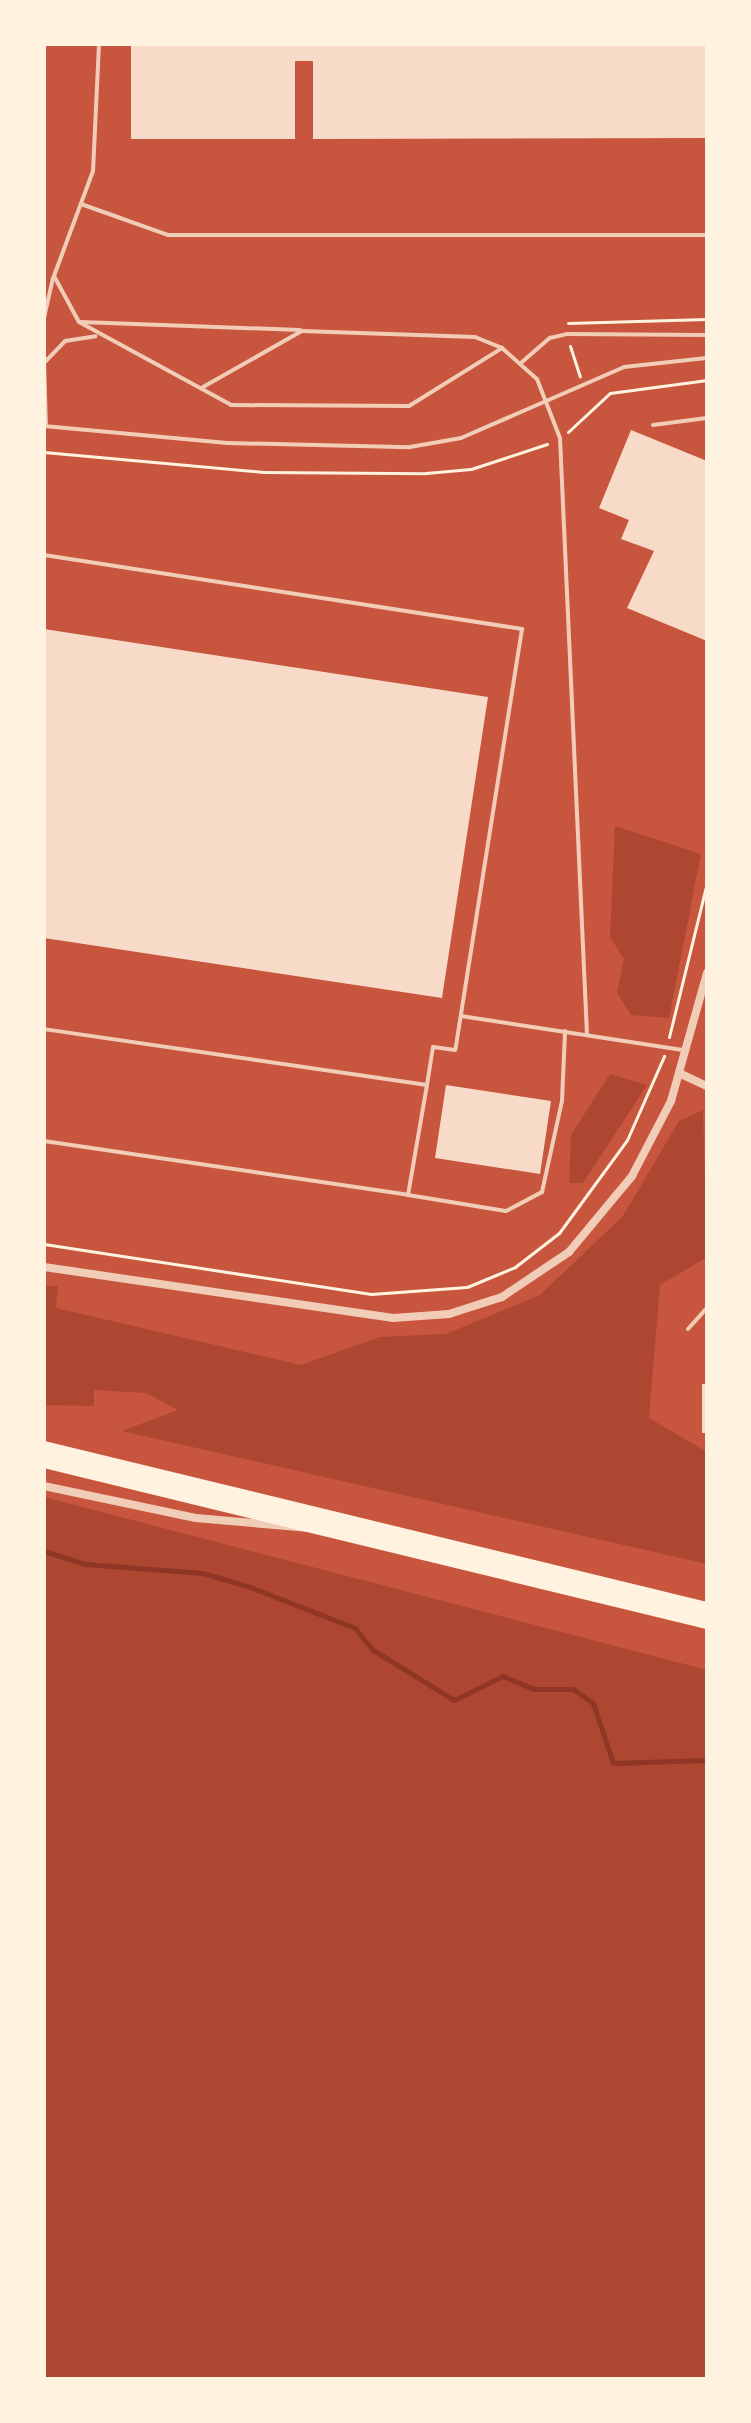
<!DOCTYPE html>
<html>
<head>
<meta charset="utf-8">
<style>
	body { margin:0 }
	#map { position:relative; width:751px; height:2423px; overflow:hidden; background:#c8553d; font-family:Raleway,sans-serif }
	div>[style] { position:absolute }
	.green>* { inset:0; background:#ae4732 }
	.stream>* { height:5px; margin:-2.5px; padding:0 2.5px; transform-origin:2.5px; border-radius:2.5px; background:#8f3625 }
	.building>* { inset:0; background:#f7dbc8 }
	.path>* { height:3px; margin:-1.5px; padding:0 1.5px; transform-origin:1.5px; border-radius:1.5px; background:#fff3e0 }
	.service>* { height:4px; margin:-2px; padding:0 2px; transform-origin:2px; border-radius:2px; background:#f1ccb7 }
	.minor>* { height:8px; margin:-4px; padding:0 4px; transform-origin:4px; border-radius:4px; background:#f1ccb7 }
	.trunk>* { height:14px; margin:-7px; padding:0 7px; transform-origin:7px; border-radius:7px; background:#fff3e0 }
	span { translate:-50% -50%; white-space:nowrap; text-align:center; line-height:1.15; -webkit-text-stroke:7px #fff3e0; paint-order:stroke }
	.frame { position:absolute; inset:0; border:46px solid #fff3e0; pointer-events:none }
</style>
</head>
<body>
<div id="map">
	<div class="green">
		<div style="clip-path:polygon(615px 826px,701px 854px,669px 1018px,631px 1015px,617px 993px,624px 959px,610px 937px)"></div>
		<div style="clip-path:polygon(610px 1074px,647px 1085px,583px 1183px,569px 1183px,571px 1135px)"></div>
		<div style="clip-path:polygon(703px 1110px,707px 1257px,660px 1285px,649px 1418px,707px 1452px,707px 1564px,122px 1431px,178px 1410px,146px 1393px,94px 1390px,94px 1406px,44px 1405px,44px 1286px,58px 1286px,56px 1308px,301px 1365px,380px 1337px,446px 1334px,540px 1295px,623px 1216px,679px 1121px)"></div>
		<div style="clip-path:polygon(44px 1497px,707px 1670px,707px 2379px,44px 2379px)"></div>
	</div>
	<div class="stream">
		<div style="left:44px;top:1551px;width:43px;rotate:17.6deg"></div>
		<div style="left:85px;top:1564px;width:118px;rotate:4.4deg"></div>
		<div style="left:203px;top:1573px;width:49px;rotate:16.6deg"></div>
		<div style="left:250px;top:1587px;width:113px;rotate:21.3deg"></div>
		<div style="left:355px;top:1628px;width:28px;rotate:51deg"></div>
		<div style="left:373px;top:1650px;width:95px;rotate:31.7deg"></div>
		<div style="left:454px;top:1700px;width:55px;rotate:-26.1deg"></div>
		<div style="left:503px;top:1676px;width:33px;rotate:23deg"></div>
		<div style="left:533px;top:1689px;width:40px"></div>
		<div style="left:573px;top:1689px;width:24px;rotate:35deg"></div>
		<div style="left:593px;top:1703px;width:63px;rotate:71.6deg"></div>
		<div style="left:613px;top:1763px;width:94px;rotate:-1.8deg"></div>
	</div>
	<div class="building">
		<div style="clip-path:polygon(131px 44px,707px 44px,707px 138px,313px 139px,313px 61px,295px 61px,295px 139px,131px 139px)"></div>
		<div style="clip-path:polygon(631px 430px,707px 461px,707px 641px,627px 608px,654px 551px,621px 539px,629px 520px,599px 508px)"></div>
		<div style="clip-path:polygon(44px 629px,488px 697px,442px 998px,44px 938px)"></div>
		<div style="clip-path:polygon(446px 1085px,551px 1101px,540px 1174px,435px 1158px)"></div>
		<div style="clip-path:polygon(702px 1384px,707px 1384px,707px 1433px,702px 1433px)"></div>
	</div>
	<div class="path">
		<div style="left:568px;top:323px;width:139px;rotate:-1.6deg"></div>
		<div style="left:570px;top:346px;width:32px;rotate:72deg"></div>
		<div style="left:568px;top:432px;width:57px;rotate:-42.9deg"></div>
		<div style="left:610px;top:393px;width:98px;rotate:-7.6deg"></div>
		<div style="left:44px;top:452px;width:220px;rotate:5.2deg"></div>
		<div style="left:263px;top:472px;width:163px;rotate:0.4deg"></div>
		<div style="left:426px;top:473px;width:45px;rotate:-5.1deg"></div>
		<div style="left:471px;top:469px;width:80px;rotate:-18.2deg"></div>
		<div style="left:669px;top:1037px;width:160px;rotate:-76.2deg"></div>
		<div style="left:44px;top:1244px;width:331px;rotate:8.7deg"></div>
		<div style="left:371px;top:1294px;width:96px;rotate:-4.2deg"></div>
		<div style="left:467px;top:1287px;width:52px;rotate:-22.6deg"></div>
		<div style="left:515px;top:1267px;width:56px;rotate:-37.7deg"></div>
		<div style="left:559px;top:1233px;width:115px;rotate:-53.8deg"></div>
		<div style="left:627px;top:1140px;width:92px;rotate:-66.2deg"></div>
	</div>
	<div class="service">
		<div style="left:99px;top:44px;width:127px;rotate:92.7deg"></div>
		<div style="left:93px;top:171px;width:112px;rotate:110.4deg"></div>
		<div style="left:54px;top:276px;width:52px;rotate:61.5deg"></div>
		<div style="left:79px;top:322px;width:173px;rotate:28.6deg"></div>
		<div style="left:231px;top:405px;width:178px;rotate:0.3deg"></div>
		<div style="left:409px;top:406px;width:110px;rotate:-31.9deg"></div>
		<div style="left:81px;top:204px;width:92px;rotate:19.6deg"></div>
		<div style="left:168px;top:235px;width:539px"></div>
		<div style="left:44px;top:318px;width:41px;rotate:-77.3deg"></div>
		<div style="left:81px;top:322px;width:219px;rotate:2.1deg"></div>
		<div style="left:44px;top:339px;width:22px;rotate:90deg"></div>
		<div style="left:522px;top:362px;width:37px;rotate:-41deg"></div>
		<div style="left:550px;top:338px;width:17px;rotate:-13deg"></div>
		<div style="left:567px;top:334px;width:140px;rotate:0.4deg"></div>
		<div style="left:203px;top:387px;width:114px;rotate:-29.5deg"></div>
		<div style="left:302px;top:331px;width:173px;rotate:2deg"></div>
		<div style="left:475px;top:337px;width:29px;rotate:22deg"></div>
		<div style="left:502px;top:348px;width:47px;rotate:41.5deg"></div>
		<div style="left:537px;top:379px;width:63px;rotate:68.7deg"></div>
		<div style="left:560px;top:438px;width:597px;rotate:87.41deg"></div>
		<div style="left:653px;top:425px;width:54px;rotate:-7.4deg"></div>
		<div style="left:44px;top:426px;width:184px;rotate:5.3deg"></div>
		<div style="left:227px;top:443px;width:183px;rotate:1.3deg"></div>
		<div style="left:410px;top:447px;width:52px;rotate:-10deg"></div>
		<div style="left:461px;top:438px;width:178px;rotate:-23.5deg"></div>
		<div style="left:624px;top:367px;width:83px;rotate:-6.2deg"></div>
		<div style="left:46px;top:426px;width:63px;rotate:-91.8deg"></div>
		<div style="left:44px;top:363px;width:30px;rotate:-46deg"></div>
		<div style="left:65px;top:341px;width:31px;rotate:-9deg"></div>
		<div style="left:44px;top:555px;width:484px;rotate:8.8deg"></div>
		<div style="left:522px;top:629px;width:426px;rotate:99deg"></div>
		<div style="left:455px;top:1050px;width:22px;rotate:-172deg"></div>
		<div style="left:433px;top:1047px;width:38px;rotate:99deg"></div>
		<div style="left:427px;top:1085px;width:387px;rotate:-171.7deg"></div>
		<div style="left:461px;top:1016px;width:226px;rotate:8.7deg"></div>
		<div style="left:44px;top:1141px;width:368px;rotate:8.4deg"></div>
		<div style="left:408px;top:1195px;width:112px;rotate:-80.2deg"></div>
		<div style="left:408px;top:1195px;width:99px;rotate:9.3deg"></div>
		<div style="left:506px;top:1211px;width:41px;rotate:-27.8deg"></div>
		<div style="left:542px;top:1192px;width:93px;rotate:-77.6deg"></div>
		<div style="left:562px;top:1101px;width:70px;rotate:-87.5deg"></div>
		<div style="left:688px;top:1329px;width:28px;rotate:-48deg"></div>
	</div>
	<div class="minor">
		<div style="left:681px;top:1074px;width:29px;rotate:25deg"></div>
		<div style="left:44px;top:1267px;width:353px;rotate:8.3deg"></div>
		<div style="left:393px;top:1318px;width:56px;rotate:-4.1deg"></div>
		<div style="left:449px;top:1314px;width:56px;rotate:-17.8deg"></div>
		<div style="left:502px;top:1297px;width:81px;rotate:-33.9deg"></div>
		<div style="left:569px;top:1252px;width:99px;rotate:-50.3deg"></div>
		<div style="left:632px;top:1176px;width:85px;rotate:-62.5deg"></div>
		<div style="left:671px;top:1101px;width:133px;rotate:-74.3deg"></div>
		<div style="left:44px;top:1486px;width:155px;rotate:11.9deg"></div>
		<div style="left:196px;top:1518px;width:111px;rotate:5.1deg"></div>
	</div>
	<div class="trunk">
		<div style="left:44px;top:1448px;width:682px;rotate:13.65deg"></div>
		<div style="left:44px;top:1461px;width:682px;rotate:13.65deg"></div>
	</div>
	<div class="frame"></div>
</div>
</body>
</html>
